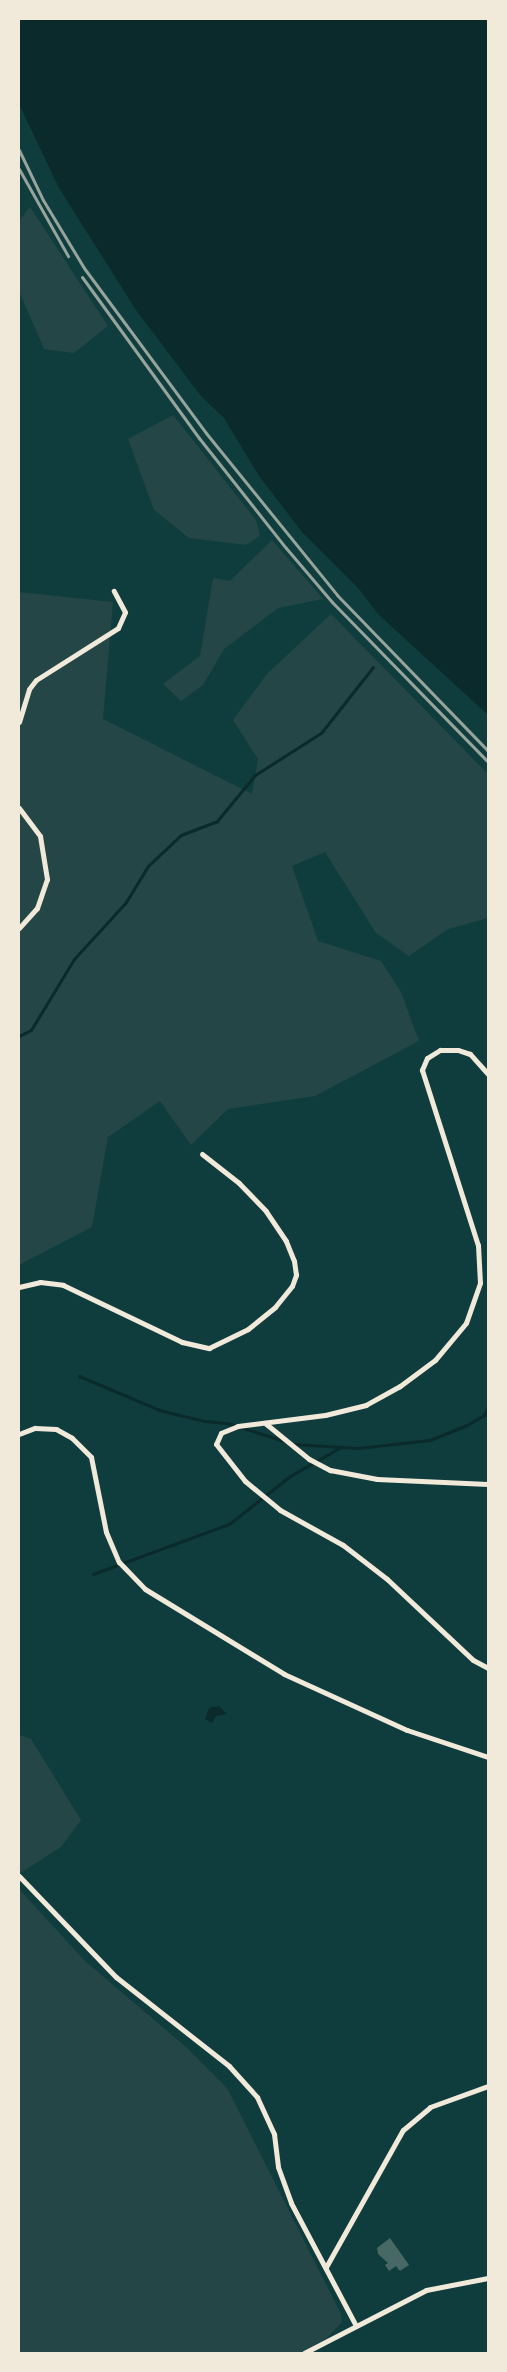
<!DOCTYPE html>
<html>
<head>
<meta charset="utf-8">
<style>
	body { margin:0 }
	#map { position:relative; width:507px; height:2372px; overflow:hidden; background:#0f3d3e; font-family:"Space Grotesk",sans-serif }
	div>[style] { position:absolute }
	.green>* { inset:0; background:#244646 }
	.water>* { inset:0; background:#0a2a2b }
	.stream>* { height:3px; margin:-1.5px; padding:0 1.5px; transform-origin:1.5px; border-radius:1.5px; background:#0a2a2b }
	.building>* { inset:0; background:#486865 }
	.minor>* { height:5px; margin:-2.5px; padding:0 2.5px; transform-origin:2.5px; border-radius:2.5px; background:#f1e9da }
	.rail>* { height:3px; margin:-1.5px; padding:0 1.5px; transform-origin:1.5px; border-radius:1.5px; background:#97a49c }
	span { translate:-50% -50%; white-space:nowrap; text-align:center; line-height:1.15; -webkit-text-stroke:4px #f1e9da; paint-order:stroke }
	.frame { position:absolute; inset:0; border:20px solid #f1e9da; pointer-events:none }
</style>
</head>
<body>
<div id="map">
	<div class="green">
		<div style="clip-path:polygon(30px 207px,108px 326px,74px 353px,44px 349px,19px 291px,19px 221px)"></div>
		<div style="clip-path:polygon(173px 415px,256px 520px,260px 536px,246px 545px,189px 538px,154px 510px,128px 439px)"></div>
		<div style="clip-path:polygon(272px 540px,323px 599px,278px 608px,224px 649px,203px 685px,181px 701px,163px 684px,200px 656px,213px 578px,230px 581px)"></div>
		<div style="clip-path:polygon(19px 592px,113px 602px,103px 719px,252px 794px,258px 759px,233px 720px,267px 674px,331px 614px,488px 774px,488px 918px,448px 929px,409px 956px,376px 933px,325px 852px,292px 866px,318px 941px,381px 961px,401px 992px,419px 1041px,315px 1096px,228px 1109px,191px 1145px,160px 1101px,108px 1137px,92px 1227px,19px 1265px)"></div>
		<div style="clip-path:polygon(19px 1735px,31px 1739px,81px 1820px,61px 1847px,19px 1874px)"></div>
		<div style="clip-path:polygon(19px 1889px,85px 1961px,186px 2047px,227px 2088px,341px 2314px,342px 2322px,326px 2339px,299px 2353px,19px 2353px)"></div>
	</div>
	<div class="water">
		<div style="clip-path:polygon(19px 19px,488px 19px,488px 715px,378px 614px,359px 589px,302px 532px,259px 476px,224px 418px,201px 396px,136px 310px,59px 188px,19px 104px)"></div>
		<div style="clip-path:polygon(219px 1706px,227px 1714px,216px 1716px,212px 1723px,205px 1719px,209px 1708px)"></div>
	</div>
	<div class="stream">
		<div style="left:19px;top:1036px;width:13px;rotate:-27deg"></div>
		<div style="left:31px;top:1030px;width:83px;rotate:-58.8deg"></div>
		<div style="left:74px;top:959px;width:77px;rotate:-47.6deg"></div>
		<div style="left:126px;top:902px;width:42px;rotate:-58.6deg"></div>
		<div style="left:148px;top:866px;width:45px;rotate:-43.2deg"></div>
		<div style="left:181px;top:835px;width:39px;rotate:-21deg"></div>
		<div style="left:217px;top:821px;width:60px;rotate:-50.4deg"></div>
		<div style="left:255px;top:775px;width:78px;rotate:-32.5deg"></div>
		<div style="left:321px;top:733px;width:84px;rotate:-51.8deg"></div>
		<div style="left:79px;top:1376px;width:87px;rotate:23deg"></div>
		<div style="left:159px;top:1410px;width:46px;rotate:13.7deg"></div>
		<div style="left:204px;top:1421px;width:23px;rotate:5deg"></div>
		<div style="left:227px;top:1423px;width:63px;rotate:17.6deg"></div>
		<div style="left:293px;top:1444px;width:65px;rotate:3.5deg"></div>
		<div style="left:358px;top:1448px;width:72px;rotate:-6.3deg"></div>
		<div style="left:430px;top:1440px;width:40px;rotate:-22deg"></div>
		<div style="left:467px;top:1425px;width:20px;rotate:-30deg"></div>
		<div style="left:484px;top:1415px;width:9px;rotate:-63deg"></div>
		<div style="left:93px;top:1574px;width:145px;rotate:-20.2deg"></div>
		<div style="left:229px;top:1524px;width:78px;rotate:-38.2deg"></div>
		<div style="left:290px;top:1476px;width:59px;rotate:-29.6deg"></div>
	</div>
	<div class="building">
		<div style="clip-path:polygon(390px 2238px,409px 2265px,400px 2271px,396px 2266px,389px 2271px,385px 2265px,388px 2263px,378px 2254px,377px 2248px)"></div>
	</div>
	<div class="minor">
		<div style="left:19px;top:722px;width:34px;rotate:-73deg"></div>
		<div style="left:29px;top:689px;width:11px;rotate:-52deg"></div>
		<div style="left:36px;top:680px;width:97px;rotate:-32.4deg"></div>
		<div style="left:118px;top:628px;width:17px;rotate:-66deg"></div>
		<div style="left:125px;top:612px;width:24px;rotate:-118deg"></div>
		<div style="left:19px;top:808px;width:35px;rotate:53deg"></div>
		<div style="left:40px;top:836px;width:44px;rotate:80.8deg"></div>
		<div style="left:47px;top:879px;width:31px;rotate:109deg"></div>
		<div style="left:37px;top:908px;width:27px;rotate:132deg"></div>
		<div style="left:488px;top:1074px;width:27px;rotate:-132deg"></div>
		<div style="left:470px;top:1054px;width:13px;rotate:-162deg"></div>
		<div style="left:458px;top:1050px;width:18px;rotate:180deg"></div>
		<div style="left:440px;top:1050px;width:15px;rotate:148deg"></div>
		<div style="left:427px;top:1058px;width:13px;rotate:113deg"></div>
		<div style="left:422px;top:1070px;width:184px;rotate:72.3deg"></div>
		<div style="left:478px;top:1245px;width:38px;rotate:87deg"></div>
		<div style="left:480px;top:1283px;width:42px;rotate:109.3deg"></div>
		<div style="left:466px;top:1323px;width:48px;rotate:130deg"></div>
		<div style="left:435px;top:1360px;width:44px;rotate:143.4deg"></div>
		<div style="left:400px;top:1386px;width:39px;rotate:151deg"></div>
		<div style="left:366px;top:1405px;width:42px;rotate:166.3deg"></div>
		<div style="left:325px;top:1415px;width:88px;rotate:172.8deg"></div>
		<div style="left:238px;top:1426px;width:18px;rotate:158deg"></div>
		<div style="left:221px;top:1433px;width:12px;rotate:114deg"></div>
		<div style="left:216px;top:1444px;width:47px;rotate:51.9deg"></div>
		<div style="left:245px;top:1481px;width:45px;rotate:39.6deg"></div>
		<div style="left:280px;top:1510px;width:72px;rotate:29.1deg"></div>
		<div style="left:343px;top:1545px;width:56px;rotate:37.7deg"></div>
		<div style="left:387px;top:1579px;width:118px;rotate:43.3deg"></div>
		<div style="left:473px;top:1660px;width:17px;rotate:28deg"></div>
		<div style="left:19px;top:1287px;width:22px;rotate:-13deg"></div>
		<div style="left:40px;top:1282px;width:23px;rotate:7deg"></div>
		<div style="left:63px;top:1285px;width:132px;rotate:25.6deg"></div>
		<div style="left:182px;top:1342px;width:28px;rotate:13deg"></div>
		<div style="left:209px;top:1348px;width:43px;rotate:-26deg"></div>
		<div style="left:248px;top:1329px;width:35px;rotate:-39deg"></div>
		<div style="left:275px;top:1307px;width:27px;rotate:-51deg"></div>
		<div style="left:292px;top:1286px;width:12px;rotate:-70deg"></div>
		<div style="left:296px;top:1275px;width:14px;rotate:-98deg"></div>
		<div style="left:294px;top:1261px;width:22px;rotate:-112deg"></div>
		<div style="left:286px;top:1241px;width:36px;rotate:-124deg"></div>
		<div style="left:266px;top:1211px;width:39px;rotate:-134deg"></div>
		<div style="left:239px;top:1183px;width:47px;rotate:-141.9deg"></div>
		<div style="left:265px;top:1423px;width:57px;rotate:39.3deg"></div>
		<div style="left:309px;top:1459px;width:24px;rotate:28deg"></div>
		<div style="left:330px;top:1470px;width:48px;rotate:10.8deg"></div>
		<div style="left:377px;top:1479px;width:111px;rotate:2.6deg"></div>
		<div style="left:19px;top:1434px;width:17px;rotate:-21deg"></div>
		<div style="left:35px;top:1428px;width:21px;rotate:3deg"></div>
		<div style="left:56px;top:1429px;width:18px;rotate:29deg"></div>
		<div style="left:72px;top:1438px;width:27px;rotate:45deg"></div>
		<div style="left:91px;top:1457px;width:76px;rotate:78.7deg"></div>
		<div style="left:106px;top:1532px;width:33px;rotate:67deg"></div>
		<div style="left:119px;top:1562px;width:37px;rotate:46deg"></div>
		<div style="left:145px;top:1589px;width:163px;rotate:31.4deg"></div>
		<div style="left:284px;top:1674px;width:135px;rotate:24.5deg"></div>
		<div style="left:407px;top:1730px;width:85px;rotate:18.4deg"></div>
		<div style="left:19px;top:1876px;width:140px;rotate:46.2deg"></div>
		<div style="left:116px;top:1977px;width:144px;rotate:38.2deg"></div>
		<div style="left:229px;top:2066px;width:42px;rotate:47.9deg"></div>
		<div style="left:257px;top:2097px;width:41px;rotate:65.3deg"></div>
		<div style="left:274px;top:2134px;width:33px;rotate:83deg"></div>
		<div style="left:278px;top:2167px;width:38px;rotate:70deg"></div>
		<div style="left:291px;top:2203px;width:137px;rotate:62.1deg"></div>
		<div style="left:326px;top:2267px;width:157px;rotate:-60.7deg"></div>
		<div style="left:403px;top:2130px;width:35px;rotate:-40deg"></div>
		<div style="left:430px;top:2107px;width:62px;rotate:-19.9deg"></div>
		<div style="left:304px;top:2353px;width:137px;rotate:-27.3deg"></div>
		<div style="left:426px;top:2290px;width:63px;rotate:-11deg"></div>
	</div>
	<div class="rail">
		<div style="left:19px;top:150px;width:55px;rotate:64.4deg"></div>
		<div style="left:43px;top:200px;width:79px;rotate:58.9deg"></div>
		<div style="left:84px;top:268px;width:205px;rotate:53.5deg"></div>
		<div style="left:206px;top:433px;width:208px;rotate:51deg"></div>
		<div style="left:337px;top:595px;width:217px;rotate:45.9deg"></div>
		<div style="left:19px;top:169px;width:100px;rotate:60.6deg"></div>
		<div style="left:82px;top:277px;width:199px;rotate:54deg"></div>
		<div style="left:199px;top:438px;width:140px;rotate:51.7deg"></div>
		<div style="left:286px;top:548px;width:71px;rotate:49.6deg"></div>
		<div style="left:332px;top:602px;width:223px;rotate:45.7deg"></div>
	</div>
	<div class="frame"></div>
</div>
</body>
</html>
